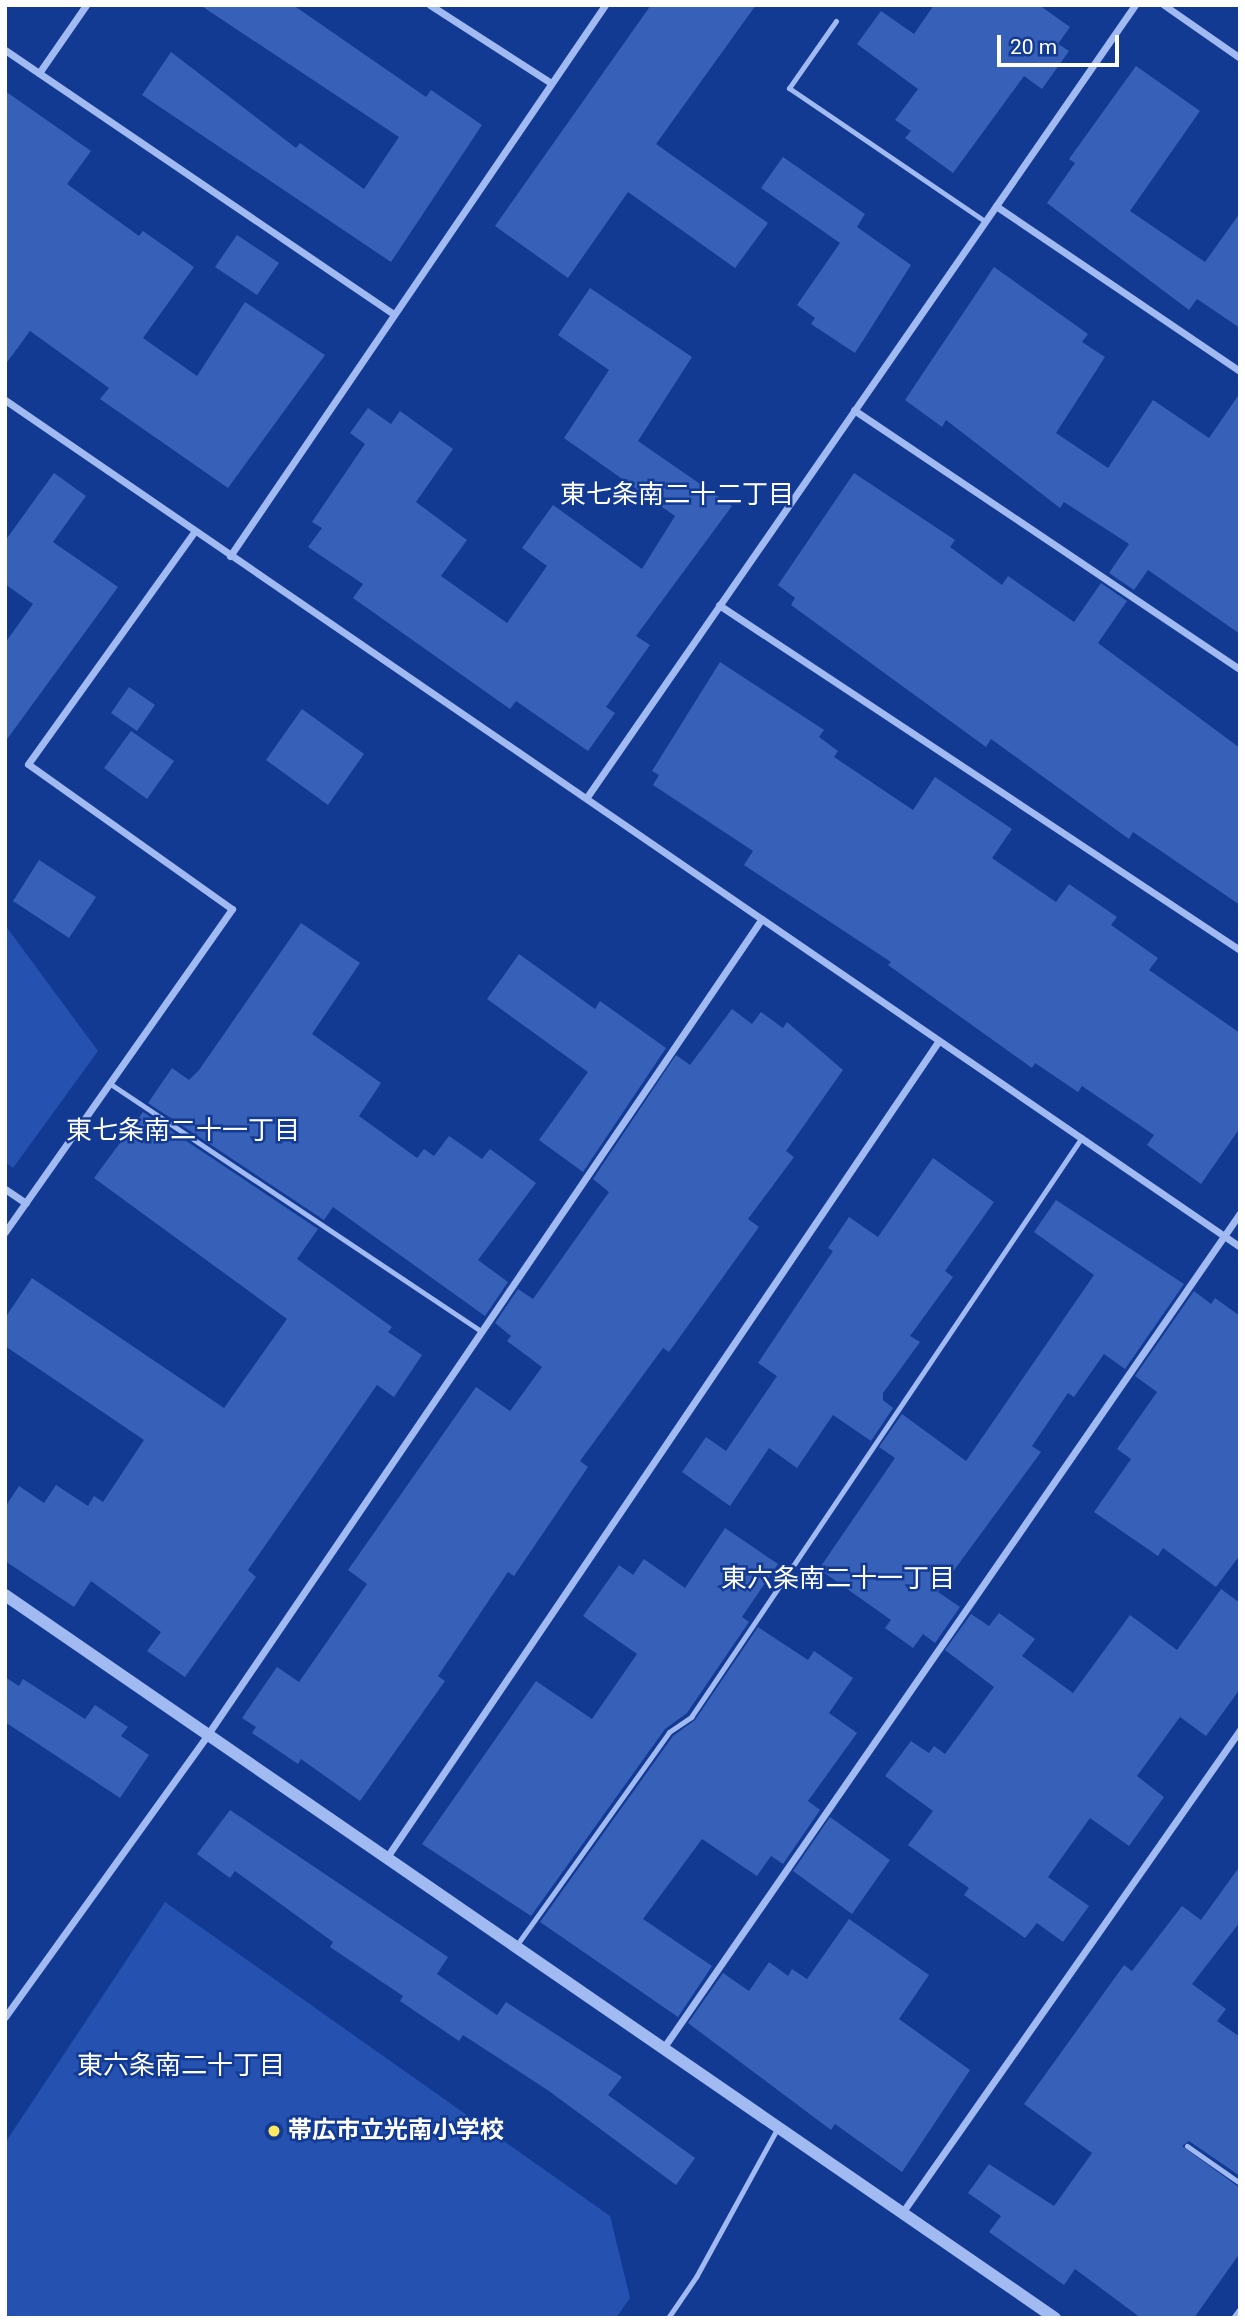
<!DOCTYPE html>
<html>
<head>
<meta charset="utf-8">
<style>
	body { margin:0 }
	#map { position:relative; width:1245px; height:2323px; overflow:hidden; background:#133a92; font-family:Roboto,"Noto Sans JP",sans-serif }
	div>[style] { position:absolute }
	.green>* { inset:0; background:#2552b1 }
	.building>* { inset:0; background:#3760b9 }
	.service>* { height:5px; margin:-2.5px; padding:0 2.5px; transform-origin:2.5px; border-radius:2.5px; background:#a1baf2 }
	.minor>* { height:7px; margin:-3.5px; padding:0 3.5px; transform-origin:3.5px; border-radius:3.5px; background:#a1baf2 }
	.tertiary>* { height:12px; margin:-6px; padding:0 6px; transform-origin:6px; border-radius:6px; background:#a1baf2 }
	.dots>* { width:19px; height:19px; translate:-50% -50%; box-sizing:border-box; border:4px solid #133a92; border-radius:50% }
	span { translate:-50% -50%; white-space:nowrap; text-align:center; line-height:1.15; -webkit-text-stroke:5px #133a92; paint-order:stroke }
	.poi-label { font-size:24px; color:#fff; font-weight:700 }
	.left { translate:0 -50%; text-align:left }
	.neighbourhood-label { font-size:26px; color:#fff }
	.frame { position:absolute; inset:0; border:7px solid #fff; pointer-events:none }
	.scale { position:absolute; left:997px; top:35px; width:122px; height:32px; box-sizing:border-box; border:4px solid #fff; border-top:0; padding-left:9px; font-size:21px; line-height:24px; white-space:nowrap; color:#fff; -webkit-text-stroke:5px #133a92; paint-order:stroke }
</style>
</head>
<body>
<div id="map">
	<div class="green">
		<div style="clip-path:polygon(5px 925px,98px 1051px,13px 1168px,5px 1162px)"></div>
		<div style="clip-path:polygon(165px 1902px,610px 2216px,630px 2298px,616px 2318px,5px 2318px,5px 2143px)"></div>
	</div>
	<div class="building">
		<div style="clip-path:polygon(200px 5px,293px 5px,426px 97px,431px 90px,482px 125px,391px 262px,142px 95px,171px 52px,296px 148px,300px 143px,364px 189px,399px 137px)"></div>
		<div style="clip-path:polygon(651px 5px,756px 5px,656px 144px,768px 223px,735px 268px,628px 192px,568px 278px,495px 226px)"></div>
		<div style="clip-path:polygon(934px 5px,1039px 5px,1070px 27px,1058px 44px,1069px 51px,1042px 89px,1024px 76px,953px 173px,905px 138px,911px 131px,895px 120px,918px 89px,857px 44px,881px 11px,914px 34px)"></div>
		<div style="clip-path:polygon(1136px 66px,1200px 111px,1130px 211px,1205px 262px,1240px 213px,1240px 328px,1197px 299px,1189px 310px,1047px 203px,1075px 163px,1069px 159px)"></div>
		<div style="clip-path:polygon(5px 91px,91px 151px,67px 184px,139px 236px,143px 231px,194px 267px,143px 338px,197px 376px,245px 302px,325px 355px,228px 488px,100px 399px,109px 388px,30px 331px,5px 365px)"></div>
		<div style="clip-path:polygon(783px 157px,865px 214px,857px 227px,911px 265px,855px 353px,811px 324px,815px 318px,797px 305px,840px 243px,761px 188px)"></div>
		<div style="clip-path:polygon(237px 235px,279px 263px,257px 295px,215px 267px)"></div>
		<div style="clip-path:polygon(994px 267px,1088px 334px,1082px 342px,1105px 357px,1056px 433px,1108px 468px,1153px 400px,1209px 438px,1240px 393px,1240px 634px,1148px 570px,1134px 590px,1109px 573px,1129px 544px,1064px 502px,1060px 508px,946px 420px,942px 427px,905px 400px)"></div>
		<div style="clip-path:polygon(590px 288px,692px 357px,638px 441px,732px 506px,636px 636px,650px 645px,606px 707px,615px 713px,588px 751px,516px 701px,510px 709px,353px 598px,363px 584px,308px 547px,322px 528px,312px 522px,365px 444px,350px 433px,368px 408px,391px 424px,400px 411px,453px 449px,416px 502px,467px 540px,441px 576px,507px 623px,547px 566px,522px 548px,553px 505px,642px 569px,675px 516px,564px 438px,609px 370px,558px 335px)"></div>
		<div style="clip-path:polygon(54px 473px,86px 496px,53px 542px,118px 587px,5px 742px,5px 643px,33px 604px,5px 584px,5px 541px)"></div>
		<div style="clip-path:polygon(854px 473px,955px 540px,950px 547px,1002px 585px,1008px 576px,1074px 622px,1101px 583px,1127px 601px,1098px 643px,1240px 748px,1240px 905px,1133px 832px,1129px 839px,991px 739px,986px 747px,791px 605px,795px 598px,778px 585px)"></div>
		<div style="clip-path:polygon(720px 662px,824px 730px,819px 737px,838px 751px,834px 757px,913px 810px,935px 777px,1012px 829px,992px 858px,1056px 902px,1069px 884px,1117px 917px,1111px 925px,1158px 958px,1149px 970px,1240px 1033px,1240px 1128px,1201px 1184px,1147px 1145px,1154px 1135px,1082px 1086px,1078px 1092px,1035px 1063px,1032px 1068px,888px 965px,891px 962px,744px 865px,753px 851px,653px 785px,659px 775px,652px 771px)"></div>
		<div style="clip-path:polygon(129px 687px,155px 705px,137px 731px,111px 713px)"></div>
		<div style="clip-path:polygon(302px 709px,364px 754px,328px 805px,266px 760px)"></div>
		<div style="clip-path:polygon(131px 731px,174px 761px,147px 799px,104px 768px)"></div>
		<div style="clip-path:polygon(39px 860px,96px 897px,69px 938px,13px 901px)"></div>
		<div style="clip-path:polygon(301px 923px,360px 963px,312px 1034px,381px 1083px,359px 1116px,417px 1158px,424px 1149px,434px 1156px,449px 1136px,482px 1159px,490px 1149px,536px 1183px,478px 1260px,508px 1282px,485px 1316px,333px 1207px,324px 1220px,148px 1103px,172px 1068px,189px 1080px,199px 1070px)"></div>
		<div style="clip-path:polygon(519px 954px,595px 1009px,600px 1001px,666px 1048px,583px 1172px,539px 1140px,588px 1072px,487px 999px)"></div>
		<div style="clip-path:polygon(732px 1009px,752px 1024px,761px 1012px,783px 1028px,787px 1022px,843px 1070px,786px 1151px,794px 1157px,748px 1219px,759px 1227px,669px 1352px,663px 1348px,580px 1461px,588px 1467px,514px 1576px,508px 1572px,438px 1676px,445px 1681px,360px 1801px,301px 1759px,298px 1764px,252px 1733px,256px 1727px,242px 1718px,277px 1667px,299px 1682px,367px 1584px,348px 1570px,476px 1387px,510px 1411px,542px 1367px,507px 1341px,511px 1336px,495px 1323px,518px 1289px,533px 1299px,609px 1192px,593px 1179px,676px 1055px,690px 1065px)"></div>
		<div style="clip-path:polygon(143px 1112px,318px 1229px,297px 1259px,392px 1327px,388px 1332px,422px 1355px,394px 1397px,377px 1385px,248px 1570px,256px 1577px,185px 1677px,147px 1651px,161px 1632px,91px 1581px,74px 1607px,5px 1561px,5px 1507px,19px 1486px,44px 1503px,56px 1485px,88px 1506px,94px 1496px,103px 1502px,144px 1440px,5px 1346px,5px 1318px,32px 1278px,224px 1408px,287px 1319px,94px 1178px)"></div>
		<div style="clip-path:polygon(933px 1158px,994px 1202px,945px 1271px,953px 1277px,910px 1336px,920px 1342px,883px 1393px,883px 1400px,893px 1408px,871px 1441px,833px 1415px,797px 1468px,769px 1448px,730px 1506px,682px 1472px,706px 1437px,726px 1451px,777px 1376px,758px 1363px,833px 1251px,828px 1248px,849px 1217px,878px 1237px)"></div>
		<div style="clip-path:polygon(1056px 1200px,1184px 1284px,1125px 1369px,1104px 1354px,1074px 1397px,1068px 1393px,1032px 1446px,1041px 1452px,938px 1592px,960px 1607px,935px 1643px,923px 1634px,913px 1648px,885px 1628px,891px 1620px,819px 1569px,895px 1458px,879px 1447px,902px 1414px,966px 1461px,1094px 1275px,1034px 1232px)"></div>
		<div style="clip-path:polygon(1194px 1291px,1211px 1304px,1215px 1298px,1240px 1316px,1240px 1555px,1216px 1587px,1163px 1548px,1158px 1556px,1094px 1512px,1131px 1459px,1117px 1449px,1157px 1392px,1135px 1376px)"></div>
		<div style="clip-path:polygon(725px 1528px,778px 1564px,742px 1617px,749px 1622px,687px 1713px,665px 1729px,531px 1916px,422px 1844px,536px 1681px,592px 1719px,637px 1654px,583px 1616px,619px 1565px,633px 1575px,644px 1559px,685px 1588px)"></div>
		<div style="clip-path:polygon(1221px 1589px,1240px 1603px,1240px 1689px,1206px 1736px,1180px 1717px,1137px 1776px,1164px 1797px,1129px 1846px,1090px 1818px,1048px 1877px,1089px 1906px,1063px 1942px,1037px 1923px,1025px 1938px,964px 1895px,969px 1888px,908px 1845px,933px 1811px,885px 1776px,911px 1741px,929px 1753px,934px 1746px,945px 1754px,994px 1687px,945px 1650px,971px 1614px,989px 1626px,999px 1613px,1035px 1639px,1022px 1656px,1073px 1693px,1130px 1615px,1177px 1650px)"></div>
		<div style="clip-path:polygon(758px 1627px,808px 1660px,814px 1651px,853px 1678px,829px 1713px,857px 1733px,808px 1801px,820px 1810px,783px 1864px,771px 1856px,757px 1876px,702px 1839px,643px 1919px,712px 1966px,678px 2017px,540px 1922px,673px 1736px,695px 1720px)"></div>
		<div style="clip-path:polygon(5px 1677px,19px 1686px,23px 1679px,85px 1719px,95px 1705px,128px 1727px,121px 1736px,149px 1755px,120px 1798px,5px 1722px)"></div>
		<div style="clip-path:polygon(230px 1810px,448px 1957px,437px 1974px,497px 2015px,506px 2002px,622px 2077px,608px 2095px,695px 2158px,676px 2185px,549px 2091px,463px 2035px,459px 2041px,400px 2001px,403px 1996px,330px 1947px,333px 1942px,235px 1871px,230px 1878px,197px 1854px)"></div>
		<div style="clip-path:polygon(830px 1817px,890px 1860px,852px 1914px,793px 1871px)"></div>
		<div style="clip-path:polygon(1240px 1866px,1240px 1922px,1192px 1984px,1226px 2009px,1217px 2021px,1240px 2037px,1240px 2176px,1189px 2141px,1182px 2146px,1240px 2188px,1240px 2253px,1194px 2318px,1141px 2318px,1075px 2269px,1064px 2285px,989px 2232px,1001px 2216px,968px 2193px,989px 2164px,1054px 2206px,1092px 2153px,1024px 2104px,1124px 1965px,1132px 1971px,1182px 1906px,1201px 1920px)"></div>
		<div style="clip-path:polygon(849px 1919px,929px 1975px,899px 2019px,970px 2070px,902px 2172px,835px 2124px,831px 2130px,688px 2023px,723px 1973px,749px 1991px,769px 1962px,788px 1976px,792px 1969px,807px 1979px)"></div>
	</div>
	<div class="service">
		<div style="left:836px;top:21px;width:82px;rotate:125deg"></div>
		<div style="left:789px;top:88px;width:237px;rotate:34.2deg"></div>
		<div style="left:109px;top:1083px;width:447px;rotate:33.7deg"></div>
		<div style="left:516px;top:1946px;width:263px;rotate:-54.4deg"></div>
		<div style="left:669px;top:1732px;width:27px;rotate:-34deg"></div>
		<div style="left:691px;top:1717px;width:699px;rotate:-56.01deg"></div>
		<div style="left:1187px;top:2146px;width:65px;rotate:34.9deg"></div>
		<div style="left:668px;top:2318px;width:50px;rotate:-55.7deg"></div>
		<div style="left:696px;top:2277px;width:171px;rotate:-61.3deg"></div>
	</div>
	<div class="minor">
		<div style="left:430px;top:5px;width:144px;rotate:32.8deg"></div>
		<div style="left:1164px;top:5px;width:93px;rotate:34.9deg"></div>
		<div style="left:5px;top:50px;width:470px;rotate:34.2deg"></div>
		<div style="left:39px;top:73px;width:83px;rotate:-55.3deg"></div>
		<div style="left:996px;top:206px;width:295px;rotate:34.1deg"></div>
		<div style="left:5px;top:400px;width:1498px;rotate:34.44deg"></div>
		<div style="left:854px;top:410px;width:465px;rotate:33.9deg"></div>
		<div style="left:230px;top:556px;width:667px;rotate:-55.76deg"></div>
		<div style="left:719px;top:605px;width:625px;rotate:33.51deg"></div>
		<div style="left:587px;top:797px;width:963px;rotate:-55.32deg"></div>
		<div style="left:5px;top:1189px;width:25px;rotate:34deg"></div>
		<div style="left:5px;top:1232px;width:395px;rotate:-54.9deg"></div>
		<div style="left:232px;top:909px;width:250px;rotate:-144.6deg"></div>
		<div style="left:28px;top:764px;width:285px;rotate:-54.4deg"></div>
		<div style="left:387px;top:1857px;width:984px;rotate:-55.94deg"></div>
		<div style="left:5px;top:2017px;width:348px;rotate:-54.3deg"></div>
		<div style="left:208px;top:1734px;width:984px;rotate:-55.81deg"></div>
		<div style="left:664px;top:2047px;width:1014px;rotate:-55.37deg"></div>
		<div style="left:902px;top:2213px;width:590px;rotate:-55.02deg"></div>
		<div style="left:1234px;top:2318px;width:10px;rotate:-53deg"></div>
	</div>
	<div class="tertiary">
		<div style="left:5px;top:1595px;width:1275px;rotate:34.55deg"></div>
	</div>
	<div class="dots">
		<div style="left:274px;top:2131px;background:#ffe761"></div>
	</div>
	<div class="poi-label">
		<span class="left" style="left:288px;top:2131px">帯広市立光南小学校</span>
	</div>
	<div class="neighbourhood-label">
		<span style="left:677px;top:495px">東七条南二十二丁目</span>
		<span style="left:183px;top:1131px">東七条南二十一丁目</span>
		<span style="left:838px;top:1579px">東六条南二十一丁目</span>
		<span style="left:181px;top:2066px">東六条南二十丁目</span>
	</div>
	<div class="frame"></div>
	<div class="scale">20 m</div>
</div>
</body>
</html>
